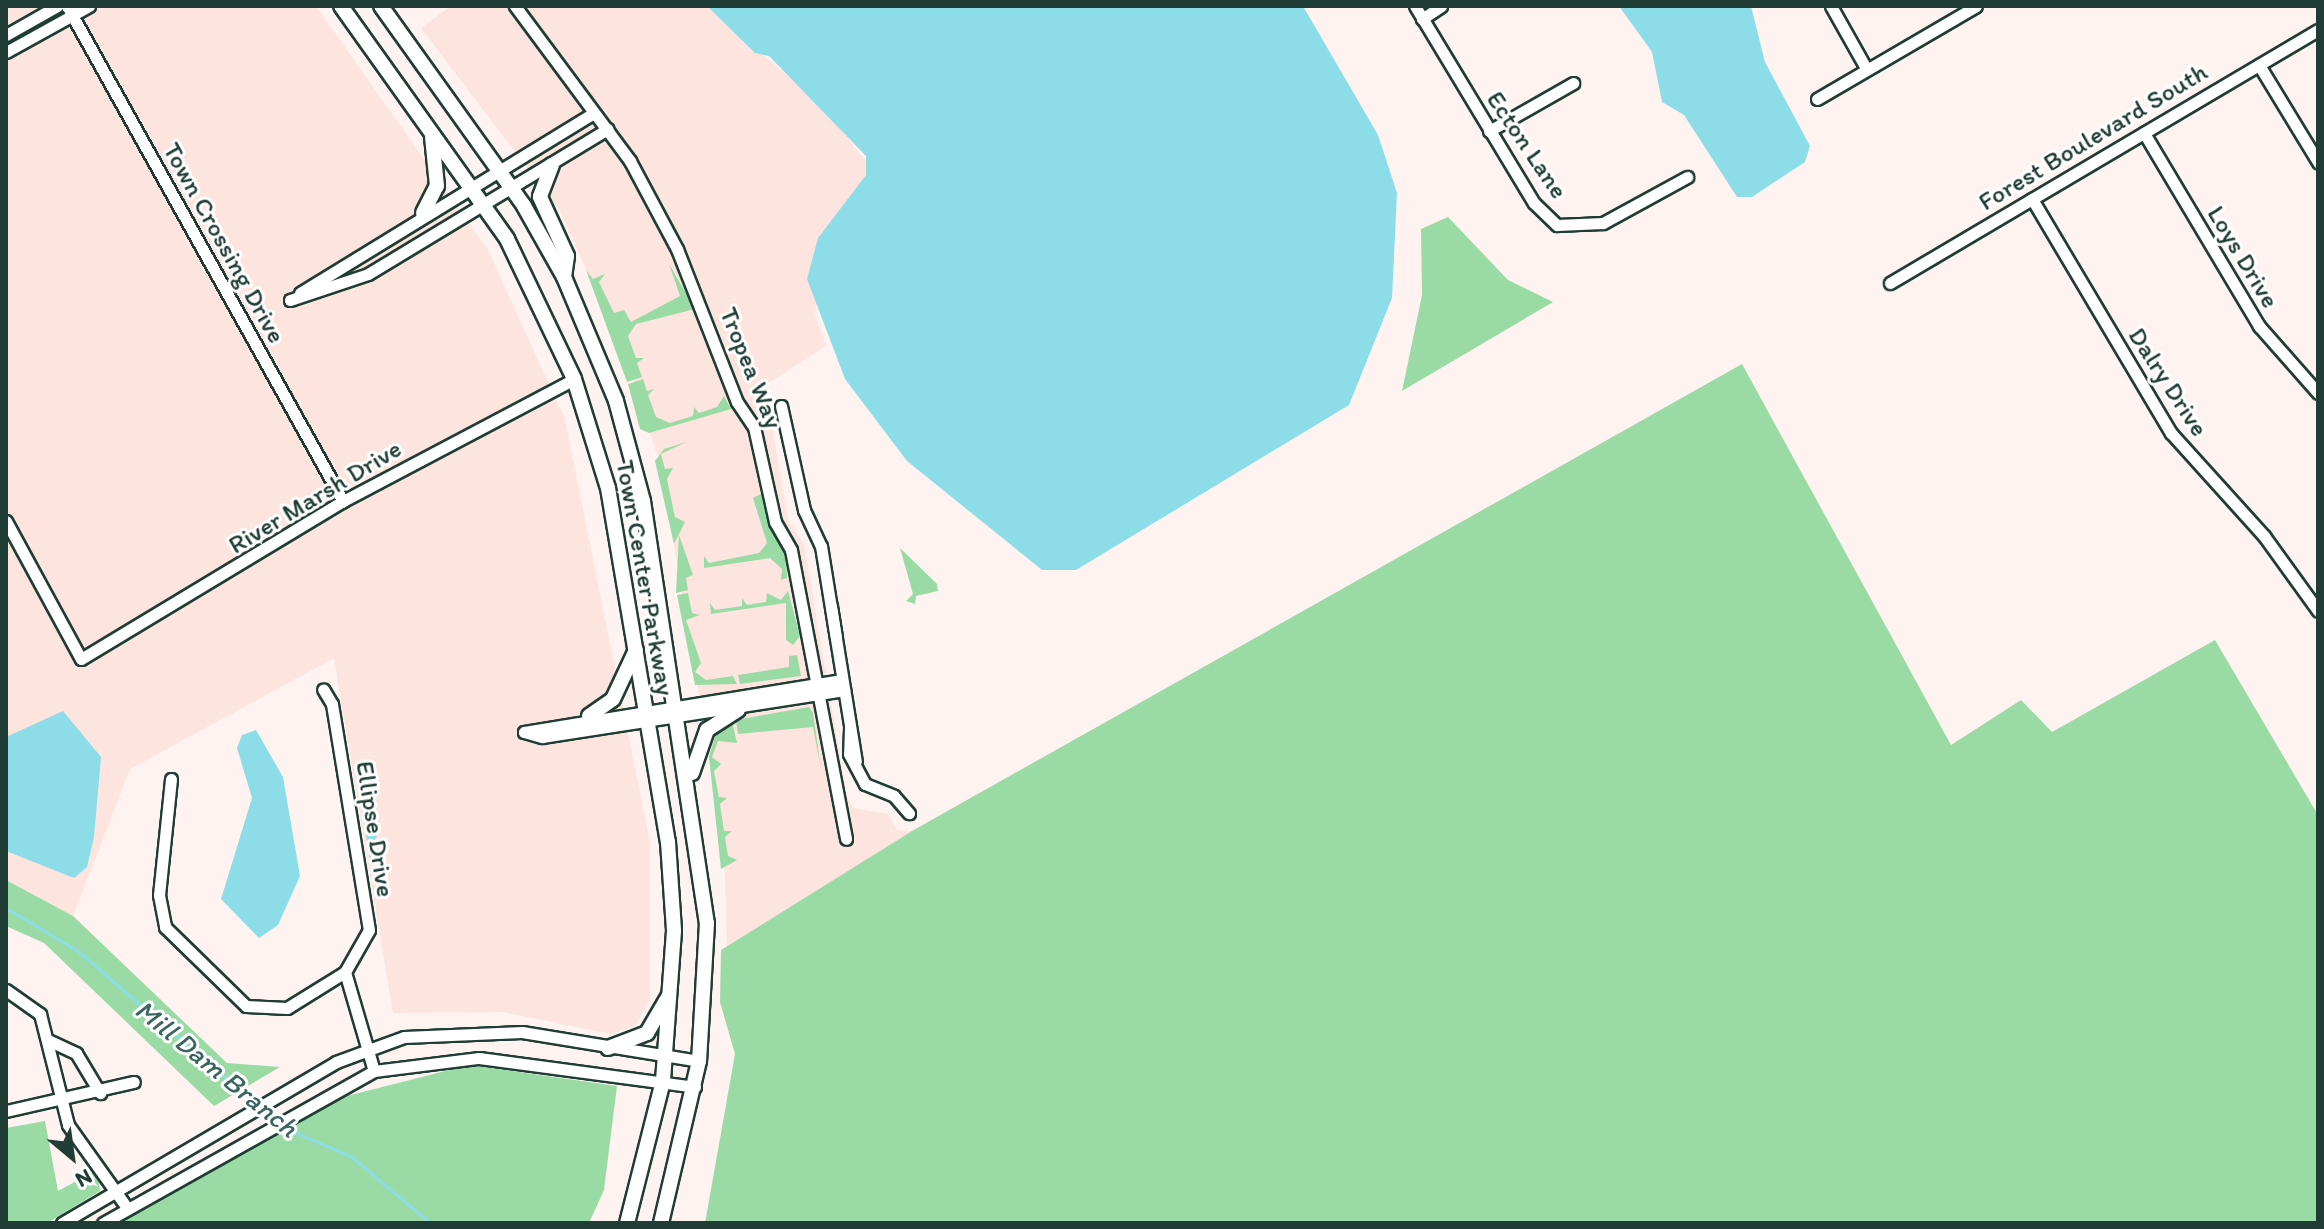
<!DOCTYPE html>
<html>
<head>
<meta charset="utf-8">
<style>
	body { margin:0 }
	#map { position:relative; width:2324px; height:1229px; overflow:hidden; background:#fef3f0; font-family:Itim,sans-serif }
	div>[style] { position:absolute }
	.built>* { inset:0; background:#fde4de }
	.green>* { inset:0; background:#9adba5 }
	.water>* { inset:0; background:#8ddde8 }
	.stream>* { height:3px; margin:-1.5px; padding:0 1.5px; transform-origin:1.5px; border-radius:1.5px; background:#8ddde8 }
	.roads { filter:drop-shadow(2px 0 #1f3d34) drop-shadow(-2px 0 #1f3d34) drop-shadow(0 2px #1f3d34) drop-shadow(0 -2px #1f3d34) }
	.minor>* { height:11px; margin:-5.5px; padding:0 5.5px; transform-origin:5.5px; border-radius:5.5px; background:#fff }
	.major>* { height:14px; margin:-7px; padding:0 7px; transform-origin:7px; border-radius:7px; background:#fff }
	span { translate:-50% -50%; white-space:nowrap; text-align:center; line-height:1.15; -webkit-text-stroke:6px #fff; paint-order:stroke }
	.street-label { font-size:26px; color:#1f3d34 }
	.water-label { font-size:28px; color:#3a6561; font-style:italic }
	.frame { position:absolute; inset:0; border:8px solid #1f3d34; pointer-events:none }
	.north { position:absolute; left:32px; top:1117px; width:80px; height:80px; -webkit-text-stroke:6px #fff; paint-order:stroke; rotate:151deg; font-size:22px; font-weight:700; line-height:32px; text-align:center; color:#1f3d34 }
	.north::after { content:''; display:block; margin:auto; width:28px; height:36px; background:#1f3d34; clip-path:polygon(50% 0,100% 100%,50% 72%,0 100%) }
</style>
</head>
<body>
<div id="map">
	<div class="built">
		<div style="clip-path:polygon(6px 6px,316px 6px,488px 250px,565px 419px,650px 843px,650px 999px,635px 1026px,611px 1034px,503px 1012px,393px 1013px,334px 658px,130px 769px,73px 916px,6px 880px)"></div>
		<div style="clip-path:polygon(451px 6px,707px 6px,820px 104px,869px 165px,814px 313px,826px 346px,765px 385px,788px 520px,804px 544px,847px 797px,853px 808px,888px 814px,897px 830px,912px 831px,727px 946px,724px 846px,661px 467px,625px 353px,559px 210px,421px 28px)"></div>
	</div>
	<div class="green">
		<div style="clip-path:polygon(1448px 217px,1508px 280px,1553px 302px,1402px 391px,1422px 295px,1421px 229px)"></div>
		<div style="clip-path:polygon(669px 264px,695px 309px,636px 324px,628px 336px,636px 358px,644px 358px,637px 363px,642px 377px,627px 382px,586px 270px,593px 279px,605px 274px,599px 282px,614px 313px,624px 310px,631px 322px,680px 296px)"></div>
		<div style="clip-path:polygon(1742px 364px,1951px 745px,2021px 700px,2052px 732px,2215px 640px,2318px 815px,2318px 1223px,705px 1223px,735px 1054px,720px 1002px,721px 950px,912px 831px)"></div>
		<div style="clip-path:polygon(643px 379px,647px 391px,654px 389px,648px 395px,656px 417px,670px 423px,693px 416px,694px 407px,699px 413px,717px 407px,724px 396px,731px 409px,649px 433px,640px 429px,628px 384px)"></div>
		<div style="clip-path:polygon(686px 442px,661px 454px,665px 469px,673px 468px,667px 479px,675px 517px,685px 522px,674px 544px,655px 461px,664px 449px)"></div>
		<div style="clip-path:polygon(761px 494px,786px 551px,787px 578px,781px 580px,782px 569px,770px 558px,704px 568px,704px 556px,709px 563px,759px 553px,767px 543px,753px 498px)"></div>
		<div style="clip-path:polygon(679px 535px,693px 575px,686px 578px,688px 590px,676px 593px)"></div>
		<div style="clip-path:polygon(900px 548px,937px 584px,938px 591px,916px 596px,915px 604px,906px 601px,913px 594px)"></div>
		<div style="clip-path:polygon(788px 591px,800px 636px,793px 645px,786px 640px,786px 603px,711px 614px,710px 603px,715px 610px,742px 606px,742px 598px,747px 605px,766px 602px,767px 593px,781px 600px)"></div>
		<div style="clip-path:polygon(688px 593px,692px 613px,700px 615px,686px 620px,701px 663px,695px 672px,706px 680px,733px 676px,737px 684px,695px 685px,677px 595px)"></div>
		<div style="clip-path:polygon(797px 655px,801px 676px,740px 684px,738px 675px,789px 667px,789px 656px)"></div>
		<div style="clip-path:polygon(809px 707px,813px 713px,821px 769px,813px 727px,738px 734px,736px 720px)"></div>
		<div style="clip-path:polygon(732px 722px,737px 743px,718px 741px,712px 757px,721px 764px,714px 771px,719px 797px,727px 798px,720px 804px,724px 831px,732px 831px,725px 837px,728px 856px,737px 860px,721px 869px,709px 757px,716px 734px)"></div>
		<div style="clip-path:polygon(6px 880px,73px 916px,227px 1063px,280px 1067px,214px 1106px,44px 943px,6px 926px)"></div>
		<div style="clip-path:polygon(469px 1065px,617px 1086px,604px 1190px,589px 1223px,118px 1223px,331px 1100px)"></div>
		<div style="clip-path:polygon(45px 1121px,58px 1191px,97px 1170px,100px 1191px,47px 1223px,6px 1223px,6px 1128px)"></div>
	</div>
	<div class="water">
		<div style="clip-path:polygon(707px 6px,1303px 6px,1378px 135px,1397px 193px,1392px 298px,1349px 405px,1076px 570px,1042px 570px,907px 461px,845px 379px,807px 279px,818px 238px,866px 175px,866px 156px,769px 56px,755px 53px)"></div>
		<div style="clip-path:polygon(1619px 6px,1751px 6px,1765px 62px,1810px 146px,1805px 162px,1752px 197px,1737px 197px,1684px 115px,1662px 102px,1652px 52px)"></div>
		<div style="clip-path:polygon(63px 711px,101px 757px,94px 837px,87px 867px,74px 878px,6px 851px,6px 737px)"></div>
		<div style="clip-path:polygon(256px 730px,283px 777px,300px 876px,278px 925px,259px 938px,221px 899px,252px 798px,237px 748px,242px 735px)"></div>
		<div style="clip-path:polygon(362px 779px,377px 835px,370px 861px,358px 780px)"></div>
	</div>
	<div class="stream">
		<div style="left:6px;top:908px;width:84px;rotate:30.8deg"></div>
		<div style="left:78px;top:951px;width:260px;rotate:40.8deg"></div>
		<div style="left:281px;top:1126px;width:77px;rotate:23.6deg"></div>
		<div style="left:352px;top:1157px;width:102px;rotate:40.2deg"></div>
	</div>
	<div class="roads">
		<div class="minor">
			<div style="left:67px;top:6px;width:567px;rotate:60.86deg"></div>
			<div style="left:515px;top:6px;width:193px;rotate:53.4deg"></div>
			<div style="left:630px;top:161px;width:100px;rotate:61.9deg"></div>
			<div style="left:677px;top:249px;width:164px;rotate:68.6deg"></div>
			<div style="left:737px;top:402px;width:30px;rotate:56deg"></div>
			<div style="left:754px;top:427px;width:97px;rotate:77.5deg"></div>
			<div style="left:775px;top:522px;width:32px;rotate:60deg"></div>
			<div style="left:791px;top:550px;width:294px;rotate:79.2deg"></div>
			<div style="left:1415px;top:6px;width:230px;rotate:58.9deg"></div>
			<div style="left:1534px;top:203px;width:32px;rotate:44deg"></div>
			<div style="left:1557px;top:225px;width:46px;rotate:-2.5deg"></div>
			<div style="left:1603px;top:223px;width:96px;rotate:-28.7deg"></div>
			<div style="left:1831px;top:6px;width:71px;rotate:60.6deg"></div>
			<div style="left:1422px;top:19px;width:23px;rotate:-34deg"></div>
			<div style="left:6px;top:35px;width:59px;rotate:-29.6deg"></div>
			<div style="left:6px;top:52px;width:95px;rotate:-29deg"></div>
			<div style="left:2259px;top:65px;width:114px;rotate:58.7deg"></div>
			<div style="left:1817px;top:99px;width:184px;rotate:-30.3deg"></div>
			<div style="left:1489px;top:131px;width:97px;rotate:-29.7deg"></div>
			<div style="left:2144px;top:133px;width:225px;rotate:59.2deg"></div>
			<div style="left:2259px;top:326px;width:89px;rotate:48.6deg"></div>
			<div style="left:2032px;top:199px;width:272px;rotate:59.3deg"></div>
			<div style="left:2171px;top:433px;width:139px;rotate:47.9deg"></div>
			<div style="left:2264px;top:536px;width:92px;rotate:54.2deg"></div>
			<div style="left:1890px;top:283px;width:497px;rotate:-30.6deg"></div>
			<div style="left:300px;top:293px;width:342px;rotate:-31.5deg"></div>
			<div style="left:290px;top:300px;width:82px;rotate:-18.4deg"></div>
			<div style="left:368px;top:274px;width:280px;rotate:-31.2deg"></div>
			<div style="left:781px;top:406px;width:107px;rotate:77.5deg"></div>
			<div style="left:804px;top:510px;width:40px;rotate:65deg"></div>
			<div style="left:821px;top:546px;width:218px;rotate:80.8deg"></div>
			<div style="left:6px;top:521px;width:157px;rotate:61.5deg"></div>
			<div style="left:81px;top:659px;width:306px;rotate:-31.1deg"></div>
			<div style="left:343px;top:501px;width:261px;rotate:-27.8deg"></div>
			<div style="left:831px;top:606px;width:33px;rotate:81deg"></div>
			<div style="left:850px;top:728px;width:26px;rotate:92deg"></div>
			<div style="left:849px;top:754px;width:34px;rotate:62deg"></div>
			<div style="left:865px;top:784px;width:31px;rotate:22deg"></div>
			<div style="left:894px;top:796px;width:23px;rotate:49deg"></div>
			<div style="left:524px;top:732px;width:19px;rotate:16deg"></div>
			<div style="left:542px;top:737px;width:306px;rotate:-8.8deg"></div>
			<div style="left:524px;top:732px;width:322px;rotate:-9.3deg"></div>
			<div style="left:171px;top:779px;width:117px;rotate:95.9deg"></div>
			<div style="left:159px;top:895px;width:33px;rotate:79deg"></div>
			<div style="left:165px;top:927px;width:113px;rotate:44.3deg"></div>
			<div style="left:246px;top:1006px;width:41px;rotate:2.8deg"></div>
			<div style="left:287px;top:1008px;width:68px;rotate:-31.8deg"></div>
			<div style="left:345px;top:972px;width:48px;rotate:-60.3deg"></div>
			<div style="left:369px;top:930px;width:229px;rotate:-99.3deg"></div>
			<div style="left:332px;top:704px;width:17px;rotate:-121deg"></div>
			<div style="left:345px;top:972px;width:103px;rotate:73.7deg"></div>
			<div style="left:6px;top:990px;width:42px;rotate:35.2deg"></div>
			<div style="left:40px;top:1014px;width:114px;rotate:75.8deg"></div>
			<div style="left:68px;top:1125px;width:103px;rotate:54.5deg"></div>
			<div style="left:50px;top:1041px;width:29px;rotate:25deg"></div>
			<div style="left:76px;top:1053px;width:47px;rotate:59deg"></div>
			<div style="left:6px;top:1111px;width:131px;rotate:-12.8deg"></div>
			<div style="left:62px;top:1223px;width:318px;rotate:-30.4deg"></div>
			<div style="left:336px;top:1062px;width:72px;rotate:-20.2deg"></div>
			<div style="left:404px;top:1037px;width:118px;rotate:-2.4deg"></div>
			<div style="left:522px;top:1032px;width:179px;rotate:9.3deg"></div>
			<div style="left:103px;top:1223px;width:311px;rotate:-29.3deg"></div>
			<div style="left:374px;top:1071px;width:106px;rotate:-7.1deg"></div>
			<div style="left:479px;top:1058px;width:218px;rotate:7.6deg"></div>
		</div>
		<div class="major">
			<div style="left:341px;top:6px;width:286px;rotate:54.5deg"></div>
			<div style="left:507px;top:239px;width:155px;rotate:64.4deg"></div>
			<div style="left:574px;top:379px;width:114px;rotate:72.7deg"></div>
			<div style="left:608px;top:488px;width:359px;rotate:80.4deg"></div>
			<div style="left:668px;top:842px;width:89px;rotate:86.1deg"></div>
			<div style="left:674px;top:931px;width:150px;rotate:94.2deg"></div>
			<div style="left:663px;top:1081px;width:146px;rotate:104.2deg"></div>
			<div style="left:381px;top:6px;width:246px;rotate:54.4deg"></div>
			<div style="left:524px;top:206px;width:81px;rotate:60.6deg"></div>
			<div style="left:564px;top:277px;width:134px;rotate:67.2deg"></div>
			<div style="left:616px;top:401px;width:104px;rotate:74.9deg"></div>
			<div style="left:643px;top:501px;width:427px;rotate:81.4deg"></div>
			<div style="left:707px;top:923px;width:138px;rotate:93.3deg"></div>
			<div style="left:699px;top:1061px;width:166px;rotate:103.2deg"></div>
			<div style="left:552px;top:165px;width:34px;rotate:111deg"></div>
			<div style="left:540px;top:197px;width:65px;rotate:65.4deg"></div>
			<div style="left:567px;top:256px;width:21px;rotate:98deg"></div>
			<div style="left:423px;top:213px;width:30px;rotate:-63deg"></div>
			<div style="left:437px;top:186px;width:49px;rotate:-95.8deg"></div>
			<div style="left:589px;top:716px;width:29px;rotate:-35deg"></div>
			<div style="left:613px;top:699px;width:54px;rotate:-64.9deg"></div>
			<div style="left:692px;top:773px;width:46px;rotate:-70.8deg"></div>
			<div style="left:707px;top:730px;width:37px;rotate:-33deg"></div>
			<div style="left:608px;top:1048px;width:42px;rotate:-21deg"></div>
			<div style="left:647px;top:1033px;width:42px;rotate:-59.7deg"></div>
		</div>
	</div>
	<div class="street-label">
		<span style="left:2093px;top:137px;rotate:-31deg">Forest Boulevard South</span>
		<span style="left:1527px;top:145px;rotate:56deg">Ecton Lane</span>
		<span style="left:224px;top:243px;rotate:61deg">Town Crossing Drive</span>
		<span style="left:2243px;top:257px;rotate:59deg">Loys Drive</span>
		<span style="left:751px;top:368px;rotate:68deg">Tropea Way</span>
		<span style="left:2168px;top:382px;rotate:57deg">Dalry Drive</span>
		<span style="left:315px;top:497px;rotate:-31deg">River Marsh Drive</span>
		<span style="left:645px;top:578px;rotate:80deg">Town Center Parkway</span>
		<span style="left:375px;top:829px;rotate:81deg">Ellipse Drive</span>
	</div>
	<div class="water-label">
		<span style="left:217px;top:1068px;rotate:39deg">Mill Dam Branch</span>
	</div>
	<div class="frame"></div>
	<div class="north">N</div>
</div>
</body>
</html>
